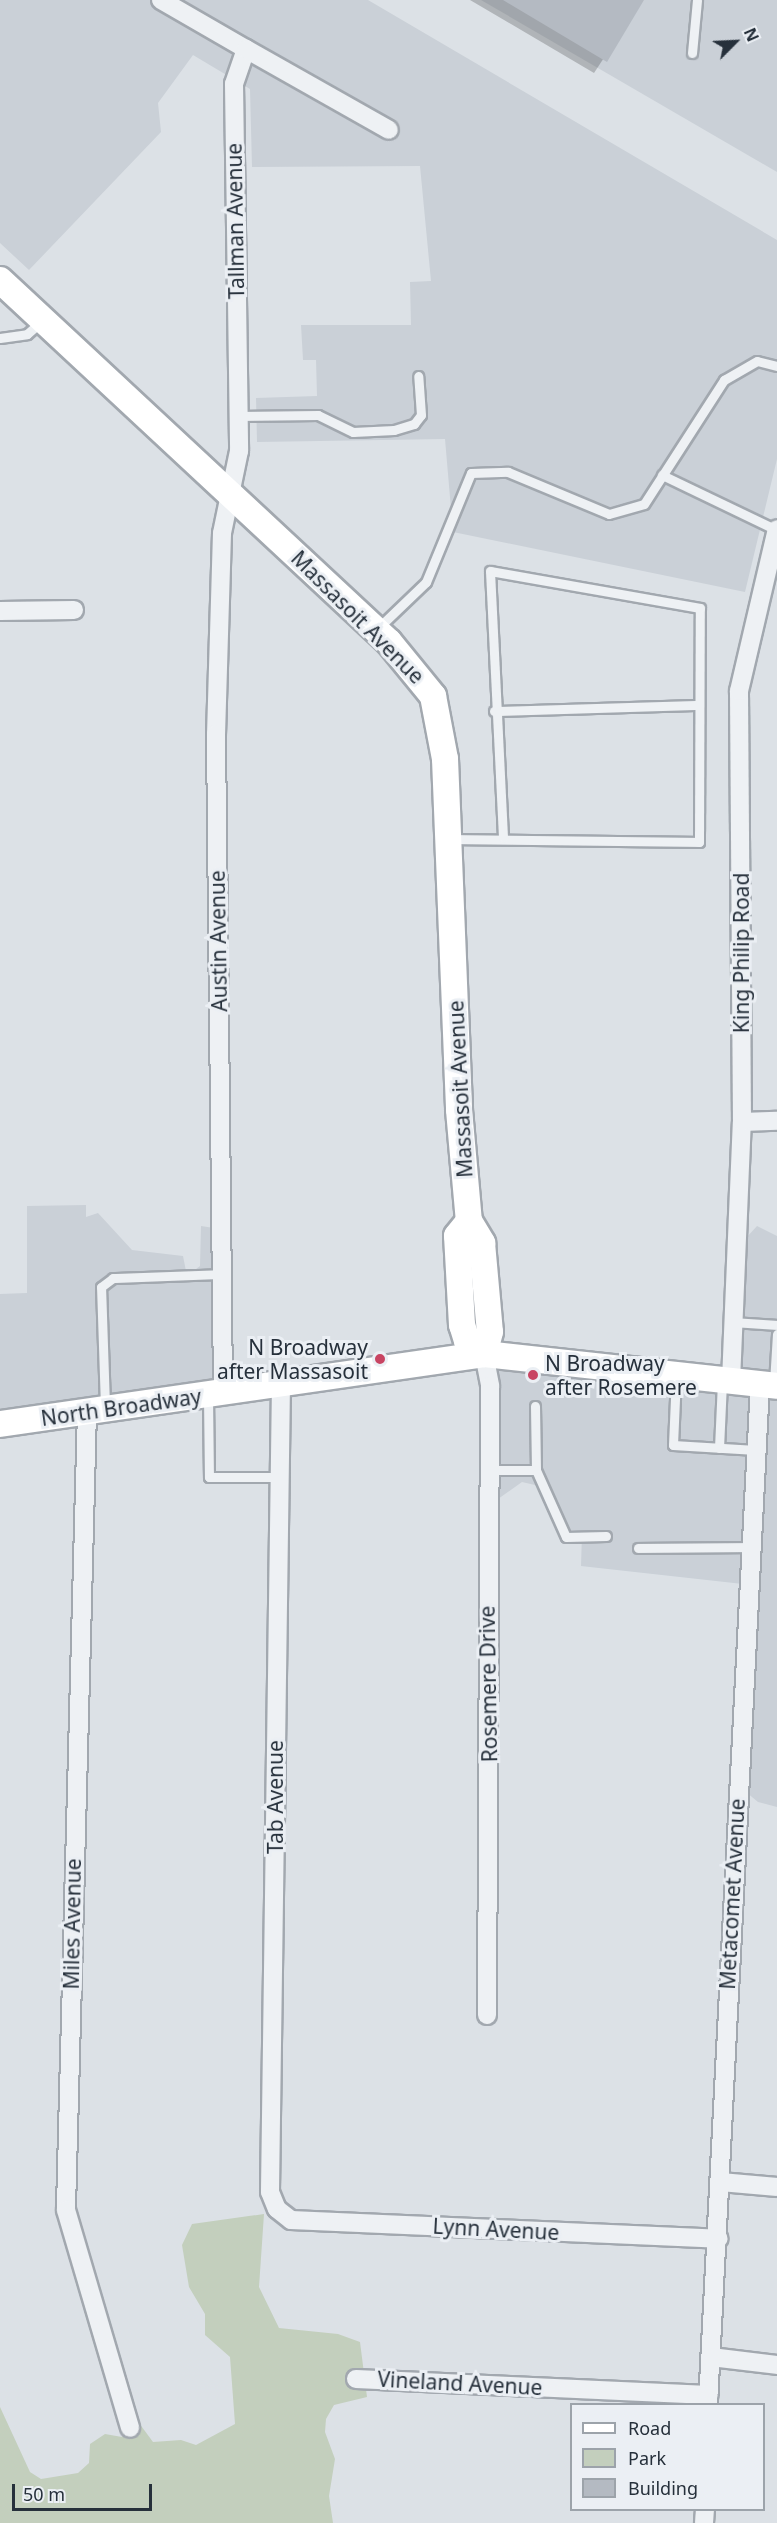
<!DOCTYPE html>
<html>
<head>
<meta charset="utf-8">
<style>
	body { margin:0 }
	#map { position:relative; width:777px; height:2523px; overflow:hidden; background:#dce1e6; font-family:"Noto Sans",sans-serif }
	div>[style] { position:absolute }
	.built>* { inset:0; background:#cad0d7 }
	.green>* { inset:0; background:#c3cfbd }
	.shadow>* { inset:0; background:#0003 }
	.building>* { inset:0; background:#b4bac2 }
	.roads { filter:drop-shadow(2px 0 #a2a8af) drop-shadow(-2px 0 #a2a8af) drop-shadow(0 2px #a2a8af) drop-shadow(0 -2px #a2a8af) }
	.lane>* { height:9px; margin:-4.5px; padding:0 4.5px; transform-origin:4.5px; border-radius:4.5px; background:#eef1f4 }
	.street>* { height:18px; margin:-9px; padding:0 9px; transform-origin:9px; border-radius:9px; background:#eef1f4 }
	.secondary>* { height:26px; margin:-13px; padding:0 13px; transform-origin:13px; border-radius:13px; background:#fff }
	.dots>* { width:16px; height:16px; translate:-50% -50%; box-sizing:border-box; border:3px solid #ebeff4; border-radius:50% }
	span { translate:-50% -50%; white-space:nowrap; text-align:center; line-height:1.15; -webkit-text-stroke:6px #ebeff4; paint-order:stroke }
	.street-label { font-size:21px; color:#26303b }
	.poi-label { font-size:21px; color:#26303b }
	.right { translate:-100% -50%; text-align:right }
	.left { translate:0 -50%; text-align:left }
	.legend { position:absolute; left:570px; top:2403px; width:195px; height:108px; box-sizing:border-box; background:#ebeff4; border:2px solid #9ca3aa; margin:0; padding:8px 10px; list-style:none; font-size:18px; color:#26303b }
	.legend li { display:flex; align-items:center; gap:12px; height:30px }
	.legend b { width:30px; border:2px solid #9ca3aa }
	.north { position:absolute; left:705px; top:12px; width:60px; height:60px; -webkit-text-stroke:4px #ebeff4; paint-order:stroke; rotate:66deg; font-size:16px; font-weight:700; line-height:24px; text-align:center; color:#26303b }
	.north::after { content:''; display:block; margin:auto; width:21px; height:27px; background:#26303b; clip-path:polygon(50% 0,100% 100%,50% 72%,0 100%) }
	.scale { position:absolute; left:12px; top:2484px; width:140px; height:27px; box-sizing:border-box; border:3px solid #26303b; border-top:0; padding-left:8px; font-size:18px; line-height:21px; white-space:nowrap; color:#26303b; -webkit-text-stroke:4px #ebeff4; paint-order:stroke }
</style>
</head>
<body>
<div id="map">
	<div class="built">
		<div style="clip-path:polygon(0 0,368px 0,777px 240px,777px 459px,745px 592px,453px 532px,445px 439px,257px 442px,256px 398px,317px 396px,316px 360px,303px 360px,301px 325px,411px 325px,410px 282px,431px 281px,420px 166px,252px 167px,250px 89px,193px 55px,158px 103px,161px 132px,29px 270px,0 243px)"></div>
		<div style="clip-path:polygon(481px 0,777px 0,777px 172px)"></div>
		<div style="clip-path:polygon(86px 1205px,86px 1217px,98px 1213px,132px 1250px,183px 1256px,187px 1276px,200px 1266px,201px 1226px,214px 1228px,217px 1389px,0 1425px,0 1294px,27px 1293px,27px 1206px)"></div>
		<div style="clip-path:polygon(757px 1226px,777px 1236px,777px 1807px,758px 1802px,740px 1787px,743px 1584px,581px 1566px,582px 1534px,565px 1532px,551px 1498px,535px 1485px,522px 1482px,498px 1499px,481px 1493px,482px 1360px,729px 1384px,746px 1238px)"></div>
	</div>
	<div class="green">
		<div style="clip-path:polygon(264px 2214px,259px 2287px,279px 2328px,338px 2334px,360px 2342px,367px 2397px,334px 2405px,326px 2419px,325px 2432px,335px 2459px,329px 2496px,333px 2523px,0 2523px,0 2407px,30px 2472px,41px 2479px,78px 2473px,89px 2463px,90px 2444px,105px 2434px,122px 2437px,124px 2426px,139px 2423px,153px 2442px,181px 2440px,196px 2445px,235px 2424px,230px 2357px,205px 2335px,205px 2314px,189px 2287px,182px 2245px,192px 2224px)"></div>
	</div>
	<div class="shadow">
		<div style="clip-path:polygon(470px 0,642px 0,594px 73px)"></div>
	</div>
	<div class="building">
		<div style="clip-path:polygon(503px 0,644px 0,607px 62px)"></div>
	</div>
	<div class="roads">
		<div class="lane">
			<div style="left:692px;top:53px;width:53px;rotate:-84.6deg"></div>
			<div style="left:0;top:338px;width:27px;rotate:-8deg"></div>
			<div style="left:27px;top:334px;width:21px;rotate:-41deg"></div>
			<div style="left:238px;top:416px;width:80px;rotate:-0.7deg"></div>
			<div style="left:318px;top:415px;width:39px;rotate:26deg"></div>
			<div style="left:353px;top:432px;width:41px;rotate:-2.8deg"></div>
			<div style="left:394px;top:430px;width:21px;rotate:-17deg"></div>
			<div style="left:414px;top:424px;width:11px;rotate:-52deg"></div>
			<div style="left:421px;top:415px;width:39px;rotate:-94deg"></div>
			<div style="left:662px;top:475px;width:127px;rotate:25.6deg"></div>
			<div style="left:376px;top:630px;width:69px;rotate:-43.8deg"></div>
			<div style="left:426px;top:582px;width:118px;rotate:-67.6deg"></div>
			<div style="left:471px;top:473px;width:37px;rotate:-2deg"></div>
			<div style="left:508px;top:472px;width:109px;rotate:22.6deg"></div>
			<div style="left:609px;top:514px;width:36px;rotate:-16deg"></div>
			<div style="left:644px;top:504px;width:148px;rotate:-57.2deg"></div>
			<div style="left:724px;top:380px;width:38px;rotate:-30deg"></div>
			<div style="left:757px;top:361px;width:21px;rotate:14deg"></div>
			<div style="left:494px;top:711px;width:205px;rotate:-1.7deg"></div>
			<div style="left:451px;top:839px;width:248px;rotate:0.7deg"></div>
			<div style="left:699px;top:842px;width:234px;rotate:-89.8deg"></div>
			<div style="left:700px;top:608px;width:213px;rotate:-170deg"></div>
			<div style="left:490px;top:571px;width:267px;rotate:87.2deg"></div>
			<div style="left:733px;top:1322px;width:44px;rotate:3.9deg"></div>
			<div style="left:676px;top:1376px;width:69px;rotate:92.5deg"></div>
			<div style="left:673px;top:1445px;width:83px;rotate:3.4deg"></div>
			<div style="left:774px;top:1383px;width:49px;rotate:-86.5deg"></div>
			<div style="left:208px;top:1397px;width:80px;rotate:89.3deg"></div>
			<div style="left:209px;top:1477px;width:70px"></div>
			<div style="left:105px;top:1406px;width:119px;rotate:-91.9deg"></div>
			<div style="left:101px;top:1287px;width:15px;rotate:-37deg"></div>
			<div style="left:113px;top:1278px;width:108px;rotate:-2.1deg"></div>
			<div style="left:535px;top:1406px;width:64px;rotate:89.1deg"></div>
			<div style="left:719px;top:1448px;width:66px;rotate:-87.4deg"></div>
			<div style="left:488px;top:1470px;width:48px"></div>
			<div style="left:536px;top:1470px;width:73px;rotate:65.9deg"></div>
			<div style="left:566px;top:1537px;width:40px;rotate:-1.4deg"></div>
			<div style="left:638px;top:1548px;width:114px;rotate:-0.5deg"></div>
		</div>
		<div class="street">
			<div style="left:161px;top:0;width:98px;rotate:30deg"></div>
			<div style="left:246px;top:49px;width:37px;rotate:109deg"></div>
			<div style="left:234px;top:84px;width:367px;rotate:89.2deg"></div>
			<div style="left:239px;top:451px;width:84px;rotate:101.7deg"></div>
			<div style="left:222px;top:533px;width:201px;rotate:91.7deg"></div>
			<div style="left:216px;top:734px;width:658px;rotate:89.39deg"></div>
			<div style="left:246px;top:49px;width:164px;rotate:29.5deg"></div>
			<div style="left:0;top:611px;width:74px;rotate:-0.8deg"></div>
			<div style="left:742px;top:1122px;width:35px;rotate:-2deg"></div>
			<div style="left:484px;top:1354px;width:33px;rotate:79deg"></div>
			<div style="left:490px;top:1386px;width:629px;rotate:90.27deg"></div>
			<div style="left:731px;top:1381px;width:259px;rotate:-87.6deg"></div>
			<div style="left:742px;top:1122px;width:431px;rotate:-90.4deg"></div>
			<div style="left:739px;top:691px;width:166px;rotate:-76.8deg"></div>
			<div style="left:281px;top:1383px;width:809px;rotate:90.78deg"></div>
			<div style="left:270px;top:2192px;width:18px;rotate:68deg"></div>
			<div style="left:277px;top:2209px;width:18px;rotate:38deg"></div>
			<div style="left:291px;top:2220px;width:428px;rotate:2.5deg"></div>
			<div style="left:87px;top:1411px;width:799px;rotate:91.51deg"></div>
			<div style="left:66px;top:2210px;width:227px;rotate:73.6deg"></div>
			<div style="left:721px;top:2182px;width:56px;rotate:5.1deg"></div>
			<div style="left:711px;top:2357px;width:66px;rotate:6.9deg"></div>
			<div style="left:356px;top:2379px;width:353px;rotate:2.6deg"></div>
			<div style="left:708px;top:2404px;width:1021px;rotate:-87.08deg"></div>
			<div style="left:704px;top:2523px;width:13px;rotate:-86deg"></div>
		</div>
		<div class="secondary">
			<div style="left:0;top:280px;width:531px;rotate:42.94deg"></div>
			<div style="left:389px;top:642px;width:70px;rotate:50.8deg"></div>
			<div style="left:433px;top:696px;width:64px;rotate:79.2deg"></div>
			<div style="left:445px;top:759px;width:351px;rotate:87.7deg"></div>
			<div style="left:459px;top:1110px;width:111px;rotate:84.9deg"></div>
			<div style="left:469px;top:1221px;width:26px;rotate:59deg"></div>
			<div style="left:482px;top:1243px;width:89px;rotate:84.9deg"></div>
			<div style="left:490px;top:1332px;width:23px;rotate:105deg"></div>
			<div style="left:484px;top:1354px;width:21px;rotate:-143deg"></div>
			<div style="left:467px;top:1341px;width:17px;rotate:-107deg"></div>
			<div style="left:462px;top:1325px;width:89px;rotate:-93.2deg"></div>
			<div style="left:457px;top:1236px;width:19px;rotate:-51deg"></div>
			<div style="left:0;top:1424px;width:489px;rotate:-8.2deg"></div>
			<div style="left:484px;top:1354px;width:295px;rotate:6.2deg"></div>
		</div>
	</div>
	<div class="dots">
		<div style="left:380px;top:1359px;background:#c84462"></div>
		<div style="left:533px;top:1375px;background:#c84462"></div>
	</div>
	<div class="street-label">
		<span style="left:235px;top:221px;rotate:-91deg">Tallman Avenue</span>
		<span style="left:358px;top:617px;rotate:45deg">Massasoit Avenue</span>
		<span style="left:218px;top:941px;rotate:-91deg">Austin Avenue</span>
		<span style="left:741px;top:953px;rotate:-90deg">King Philip Road</span>
		<span style="left:460px;top:1089px;rotate:-93deg">Massasoit Avenue</span>
		<span style="left:121px;top:1407px;rotate:-8deg">North Broadway</span>
		<span style="left:488px;top:1684px;rotate:-91deg">Rosemere Drive</span>
		<span style="left:275px;top:1797px;rotate:-90deg">Tab Avenue</span>
		<span style="left:732px;top:1894px;rotate:-87deg">Metacomet Avenue</span>
		<span style="left:72px;top:1924px;rotate:-89deg">Miles Avenue</span>
		<span style="left:496px;top:2229px;rotate:3deg">Lynn Avenue</span>
		<span style="left:460px;top:2383px;rotate:3deg">Vineland Avenue</span>
	</div>
	<div class="poi-label">
		<span class="right" style="left:368px;top:1359px">N Broadway<br>after Massasoit</span>
		<span class="left" style="left:545px;top:1375px">N Broadway<br>after Rosemere</span>
	</div>
	<ul class="legend">
	<li><b style="height:8px;background:#fff"></b>Road</li>
	<li><b style="height:16px;background:#c3cfbd"></b>Park</li>
	<li><b style="height:16px;background:#b4bac2"></b>Building</li>
	</ul>
	<div class="north">N</div>
	<div class="scale">50 m</div>
</div>
</body>
</html>
